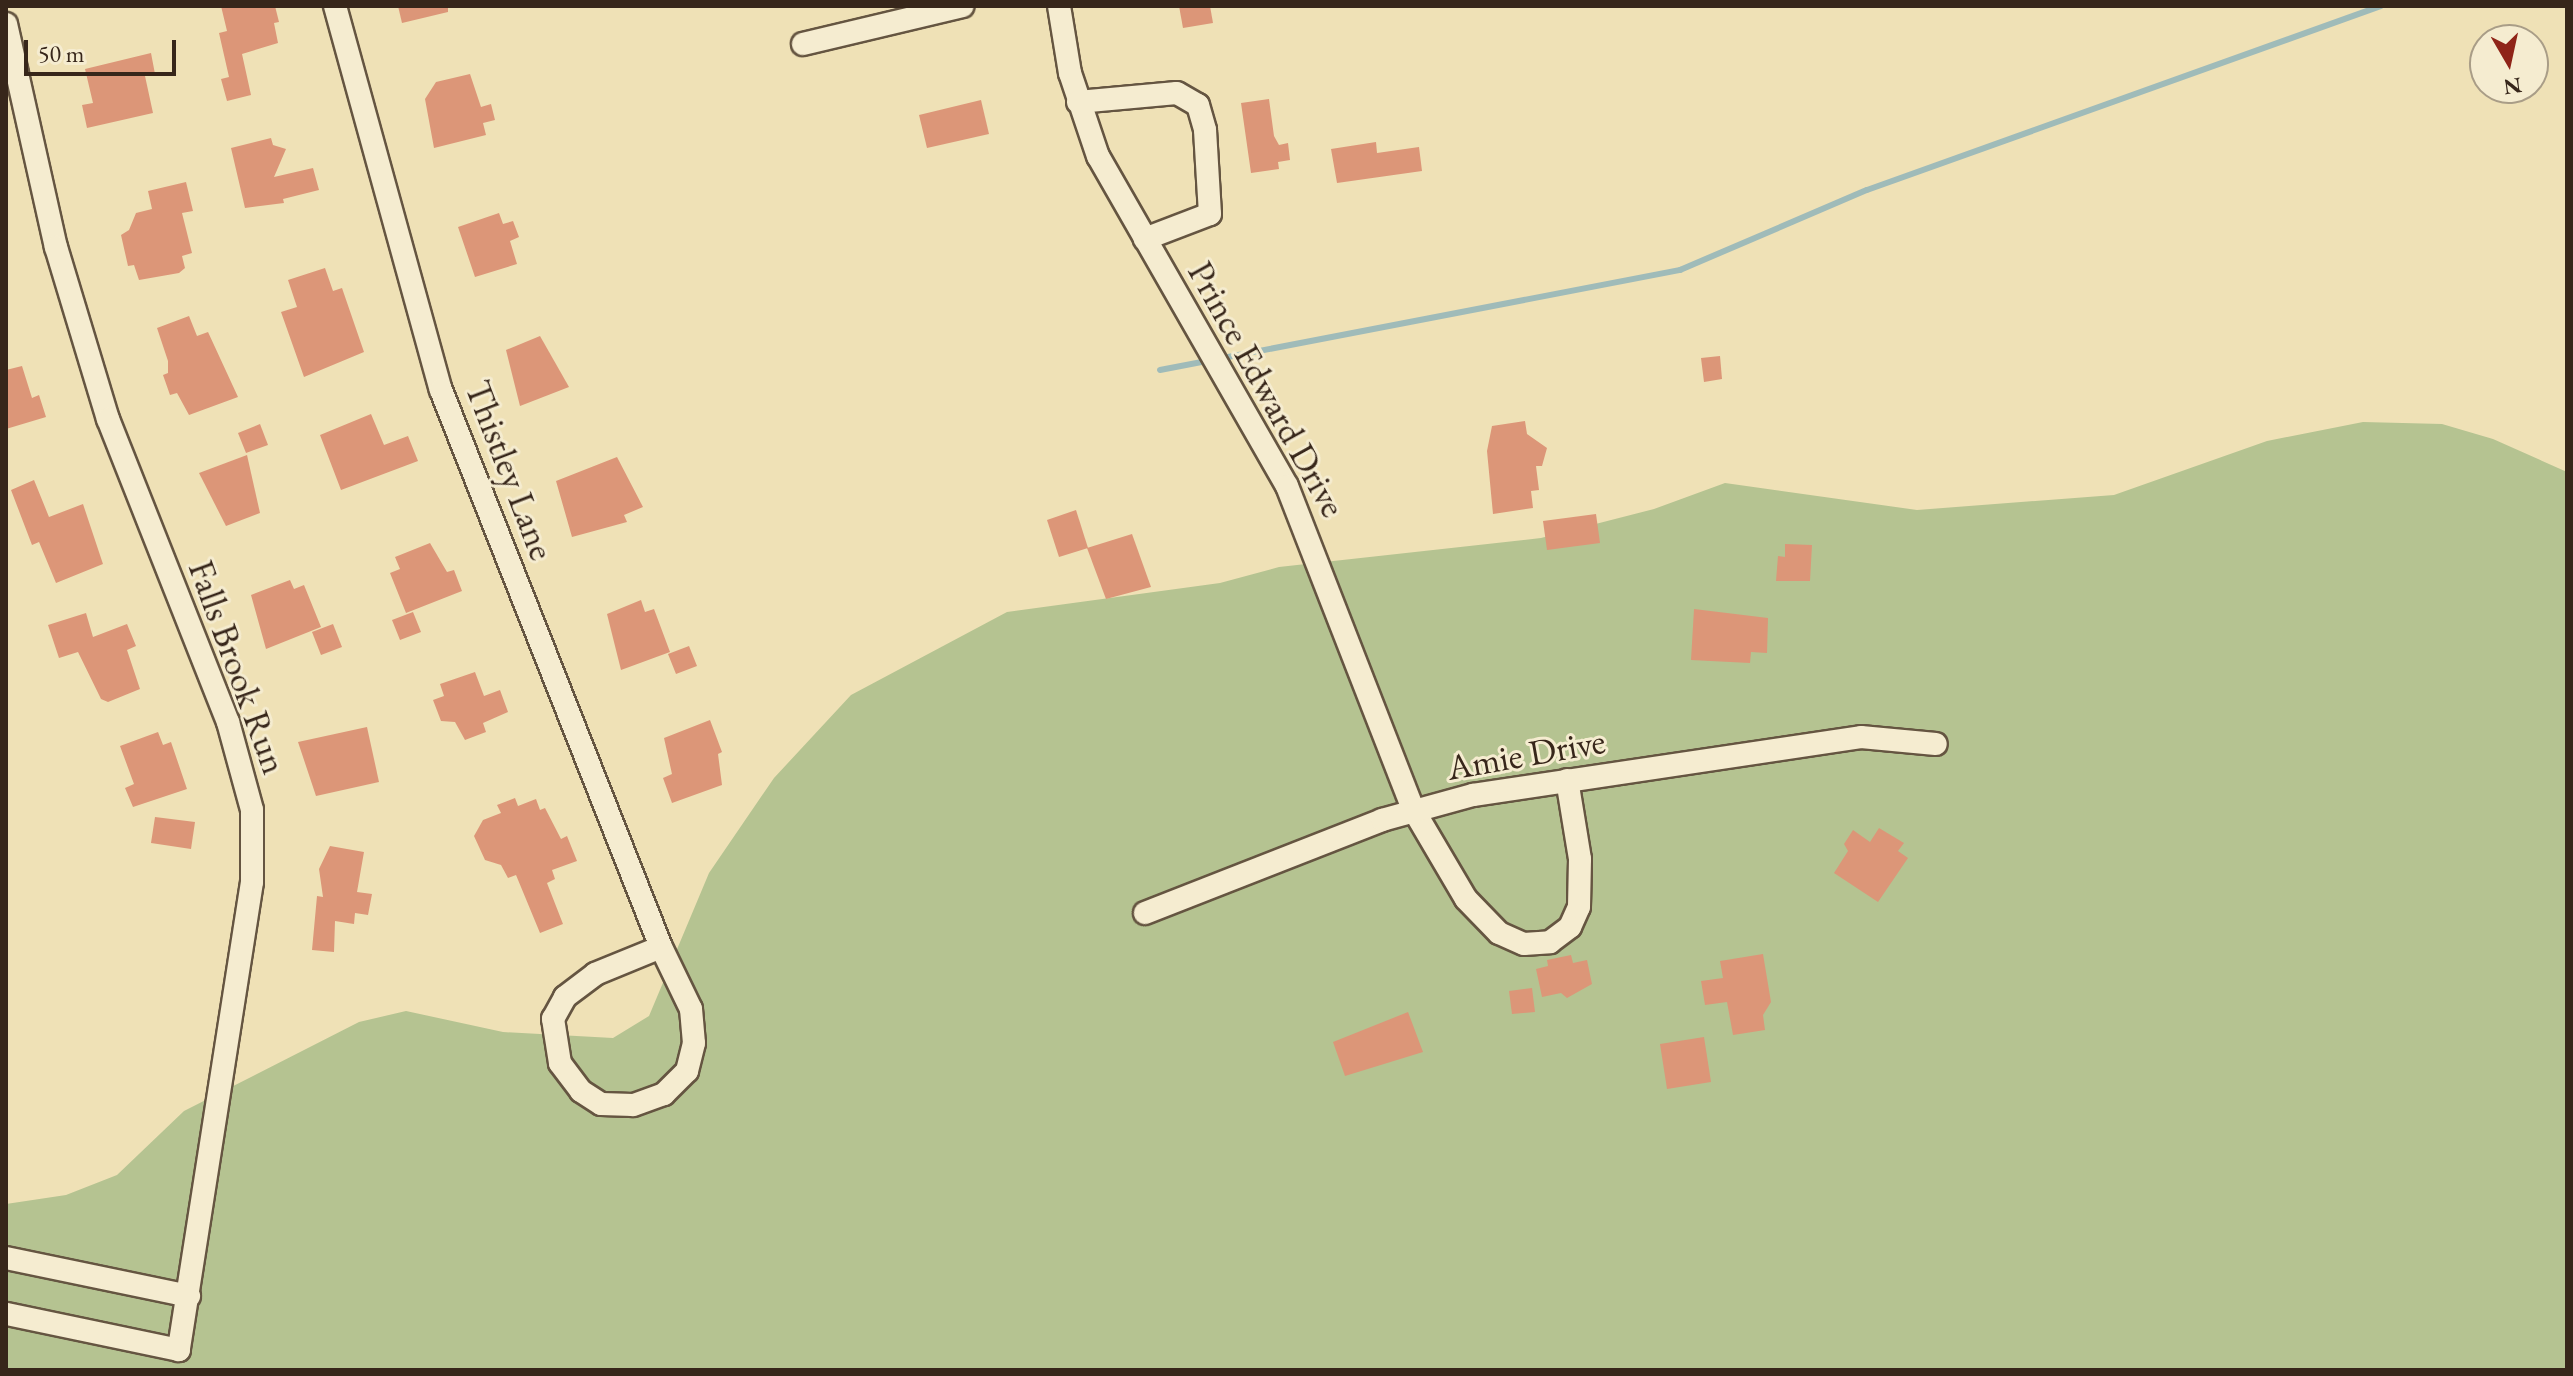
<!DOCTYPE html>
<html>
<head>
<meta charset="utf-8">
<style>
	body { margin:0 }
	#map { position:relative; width:2573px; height:1376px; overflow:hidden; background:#efe1b6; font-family:"EB Garamond",serif }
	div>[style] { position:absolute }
	.green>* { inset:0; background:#b5c391 }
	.stream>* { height:6px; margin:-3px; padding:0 3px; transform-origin:3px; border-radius:3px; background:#9fbbb9 }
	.building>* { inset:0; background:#dc9678 }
	.roads { filter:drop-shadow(2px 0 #655541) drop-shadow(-2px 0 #655541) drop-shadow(0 2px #655541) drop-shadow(0 -2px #655541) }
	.street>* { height:22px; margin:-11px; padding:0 11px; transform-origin:11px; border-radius:11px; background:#f5ecd0 }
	span { translate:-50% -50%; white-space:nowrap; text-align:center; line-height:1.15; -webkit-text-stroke:6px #f5ecd0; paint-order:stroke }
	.street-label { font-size:36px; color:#37261a }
	.frame { position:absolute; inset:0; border:8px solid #37261a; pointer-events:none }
	.north { position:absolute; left:2469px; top:24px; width:80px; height:80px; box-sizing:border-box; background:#f5ecd0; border:2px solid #a99d87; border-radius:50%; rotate:171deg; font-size:22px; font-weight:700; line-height:32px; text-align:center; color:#37261a }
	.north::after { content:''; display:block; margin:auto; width:28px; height:36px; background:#8f2418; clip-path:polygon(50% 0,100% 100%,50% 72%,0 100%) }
	.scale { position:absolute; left:24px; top:40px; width:152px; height:36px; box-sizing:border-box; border:4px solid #37261a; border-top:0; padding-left:10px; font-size:24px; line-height:28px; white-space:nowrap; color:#37261a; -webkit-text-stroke:6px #f5ecd0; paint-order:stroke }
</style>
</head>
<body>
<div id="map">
	<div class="green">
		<div style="clip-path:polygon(2363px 422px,2442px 424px,2493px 439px,2567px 472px,2567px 1370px,6px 1370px,6px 1204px,66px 1195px,117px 1175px,184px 1111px,359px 1022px,406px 1011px,503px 1032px,613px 1038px,649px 1016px,709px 873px,774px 778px,851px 695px,1007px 612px,1220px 583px,1279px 567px,1541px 538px,1654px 509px,1725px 483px,1917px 510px,2114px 495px,2267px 441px)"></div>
	</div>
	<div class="stream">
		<div style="left:1160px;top:370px;width:530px;rotate:-10.89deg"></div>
		<div style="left:1680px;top:270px;width:203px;rotate:-23.2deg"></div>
		<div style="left:1867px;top:190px;width:546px;rotate:-19.7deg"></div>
	</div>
	<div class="building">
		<div style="clip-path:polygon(221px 6px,275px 6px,279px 22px,274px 23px,278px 43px,242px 54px,251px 95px,227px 101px,221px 79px,229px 77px,219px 33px,227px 31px)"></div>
		<div style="clip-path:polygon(398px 6px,448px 6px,448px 12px,402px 23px)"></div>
		<div style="clip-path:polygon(1179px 6px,1210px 6px,1213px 23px,1183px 28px)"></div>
		<div style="clip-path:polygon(151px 53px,155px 74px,145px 76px,153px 113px,87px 128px,82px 105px,93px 103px,85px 69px)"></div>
		<div style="clip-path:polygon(470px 74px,481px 107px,491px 104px,495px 120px,483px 123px,486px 135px,434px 148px,425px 99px,436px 82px)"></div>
		<div style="clip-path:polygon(1269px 99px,1274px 136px,1279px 145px,1288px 143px,1290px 160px,1278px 162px,1279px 169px,1251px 173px,1241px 103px)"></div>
		<div style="clip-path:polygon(981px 100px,989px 134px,927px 148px,919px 115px)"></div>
		<div style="clip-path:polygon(271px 138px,273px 145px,286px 149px,274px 177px,313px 168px,319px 190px,283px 199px,284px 203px,245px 208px,231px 148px)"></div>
		<div style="clip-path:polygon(1376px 142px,1377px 153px,1419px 147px,1422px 171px,1337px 183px,1331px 149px)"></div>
		<div style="clip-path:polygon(186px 182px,193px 211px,182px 213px,192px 253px,182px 256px,185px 268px,179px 273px,139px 280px,134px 265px,128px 266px,121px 235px,129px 230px,136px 213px,152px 209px,148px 191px)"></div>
		<div style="clip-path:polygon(499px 213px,503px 224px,513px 221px,519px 237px,510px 241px,517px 264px,475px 277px,458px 227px)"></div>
		<div style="clip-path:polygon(325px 268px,333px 291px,342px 288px,364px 352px,304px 377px,281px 312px,297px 307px,288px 280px)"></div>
		<div style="clip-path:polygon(189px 316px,197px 336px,208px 332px,238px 397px,189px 415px,177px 393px,170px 395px,163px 375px,168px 373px,168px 361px,157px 328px)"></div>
		<div style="clip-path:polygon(540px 336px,569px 387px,520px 406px,506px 350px)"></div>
		<div style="clip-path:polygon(1720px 356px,1722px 379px,1704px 382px,1701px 358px)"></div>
		<div style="clip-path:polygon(22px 366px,32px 398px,39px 395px,46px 417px,6px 429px,6px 370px)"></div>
		<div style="clip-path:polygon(371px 414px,384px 445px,408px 436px,418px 461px,341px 490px,320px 435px)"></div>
		<div style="clip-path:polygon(1525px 421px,1527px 434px,1547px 448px,1542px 466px,1536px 466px,1539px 490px,1531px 491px,1533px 508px,1493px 514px,1487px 451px,1492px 426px)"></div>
		<div style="clip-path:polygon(260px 424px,268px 445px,246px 453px,238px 433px)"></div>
		<div style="clip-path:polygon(247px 455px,260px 513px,226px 526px,199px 473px)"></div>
		<div style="clip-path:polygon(617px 457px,643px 507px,624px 515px,627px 522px,572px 537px,556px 481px)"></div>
		<div style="clip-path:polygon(34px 480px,49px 517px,83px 504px,103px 564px,56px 583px,39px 542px,32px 545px,11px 490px)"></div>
		<div style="clip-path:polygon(1076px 510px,1088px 548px,1059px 557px,1047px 520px)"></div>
		<div style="clip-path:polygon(1596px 514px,1600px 543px,1547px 550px,1543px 521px)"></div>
		<div style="clip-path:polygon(1132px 534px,1151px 587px,1106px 599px,1087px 548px)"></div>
		<div style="clip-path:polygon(430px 543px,447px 572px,454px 570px,462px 591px,406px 613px,390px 573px,400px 569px,395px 557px)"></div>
		<div style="clip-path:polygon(1785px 544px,1812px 545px,1810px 581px,1776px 581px,1778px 556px,1785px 557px)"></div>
		<div style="clip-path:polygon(290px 580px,294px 589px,304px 585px,321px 627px,266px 649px,251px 595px)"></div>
		<div style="clip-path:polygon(641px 600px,645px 612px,654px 609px,670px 652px,621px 670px,607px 614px)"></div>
		<div style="clip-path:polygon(1694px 609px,1768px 618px,1767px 653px,1751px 652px,1750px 663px,1691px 660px)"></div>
		<div style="clip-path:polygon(413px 612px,421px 632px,400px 640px,392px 620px)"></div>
		<div style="clip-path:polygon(86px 613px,93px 637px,127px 624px,136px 646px,127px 650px,140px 689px,108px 702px,101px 699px,78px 652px,59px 658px,48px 625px)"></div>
		<div style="clip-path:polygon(333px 624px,342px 647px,321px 655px,312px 632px)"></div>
		<div style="clip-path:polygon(689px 646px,697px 666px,676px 674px,668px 654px)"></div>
		<div style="clip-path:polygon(475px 672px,484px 696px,500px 690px,508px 712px,483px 723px,486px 732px,465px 740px,455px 722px,441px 721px,433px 700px,444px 696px,440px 684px)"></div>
		<div style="clip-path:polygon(710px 720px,722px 752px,718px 754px,722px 785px,672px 803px,663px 778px,672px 774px,664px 738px)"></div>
		<div style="clip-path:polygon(367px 727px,379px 782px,316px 796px,298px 742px)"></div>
		<div style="clip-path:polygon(158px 732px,163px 745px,171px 742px,187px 789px,133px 807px,125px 788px,134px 784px,120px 746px)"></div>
		<div style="clip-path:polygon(515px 798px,518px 806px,536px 799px,540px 810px,545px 808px,561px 839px,567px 836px,577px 861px,552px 870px,555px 879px,547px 883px,563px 924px,540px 933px,516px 875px,508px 878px,501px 865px,485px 860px,474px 836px,483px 820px,501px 813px,497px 805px)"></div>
		<div style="clip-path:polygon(155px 817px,195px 822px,191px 849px,151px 843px)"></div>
		<div style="clip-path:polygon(1879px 828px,1904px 843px,1898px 851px,1908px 858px,1878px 902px,1834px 873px,1848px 851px,1844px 844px,1853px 830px,1870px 842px)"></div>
		<div style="clip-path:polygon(330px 846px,364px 852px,357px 892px,372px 894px,368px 915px,355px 913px,354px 924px,335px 921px,334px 952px,312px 950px,317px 896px,323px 897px,319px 869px)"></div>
		<div style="clip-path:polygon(1763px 954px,1771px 1002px,1763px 1015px,1765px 1030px,1733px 1035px,1727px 1002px,1705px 1005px,1701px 981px,1723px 978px,1720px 961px)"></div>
		<div style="clip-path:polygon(1571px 955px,1573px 963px,1587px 960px,1592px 984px,1567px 998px,1561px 993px,1542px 997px,1536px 969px,1548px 966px,1547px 960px)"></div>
		<div style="clip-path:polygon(1532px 988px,1535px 1012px,1512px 1014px,1509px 991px)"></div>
		<div style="clip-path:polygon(1408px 1012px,1423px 1052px,1345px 1076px,1333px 1042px)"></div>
		<div style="clip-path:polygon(1704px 1037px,1711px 1082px,1667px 1089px,1660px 1044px)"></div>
	</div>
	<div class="roads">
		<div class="street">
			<div style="left:335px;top:6px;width:398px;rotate:74.6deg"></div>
			<div style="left:441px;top:390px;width:599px;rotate:68.45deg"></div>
			<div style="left:661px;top:947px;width:69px;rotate:64.2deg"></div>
			<div style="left:691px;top:1009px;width:34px;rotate:85deg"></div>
			<div style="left:694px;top:1043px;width:29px;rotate:104deg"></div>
			<div style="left:687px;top:1071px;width:33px;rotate:135deg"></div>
			<div style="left:664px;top:1094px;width:33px;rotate:160deg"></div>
			<div style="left:633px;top:1105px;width:32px;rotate:-178deg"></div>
			<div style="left:601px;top:1104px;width:24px;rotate:-147deg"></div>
			<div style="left:581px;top:1091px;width:35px;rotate:-127deg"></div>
			<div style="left:560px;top:1063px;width:45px;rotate:-99deg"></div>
			<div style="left:553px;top:1019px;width:25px;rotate:-61deg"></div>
			<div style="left:565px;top:997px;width:38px;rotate:-37deg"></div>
			<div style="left:595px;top:974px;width:71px;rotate:-22.2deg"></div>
			<div style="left:1059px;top:6px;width:68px;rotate:80.7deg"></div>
			<div style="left:1070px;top:73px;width:88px;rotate:71.4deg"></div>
			<div style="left:1098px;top:156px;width:380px;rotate:60.2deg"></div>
			<div style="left:1287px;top:486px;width:347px;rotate:68.7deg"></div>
			<div style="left:1413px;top:809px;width:104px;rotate:59.5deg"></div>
			<div style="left:1466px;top:899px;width:47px;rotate:45.9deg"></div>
			<div style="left:1499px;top:933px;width:27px;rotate:24deg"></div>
			<div style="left:1524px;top:944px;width:26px;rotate:-4deg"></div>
			<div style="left:1550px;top:942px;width:25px;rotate:-37deg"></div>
			<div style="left:1570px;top:927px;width:22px;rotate:-66deg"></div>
			<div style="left:1579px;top:907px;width:48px;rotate:-88.8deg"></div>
			<div style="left:1580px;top:859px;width:80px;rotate:-99.3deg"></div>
			<div style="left:6px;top:24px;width:229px;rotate:77.4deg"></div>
			<div style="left:56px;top:247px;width:180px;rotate:73.2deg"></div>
			<div style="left:108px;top:419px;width:326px;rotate:68.4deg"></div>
			<div style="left:228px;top:722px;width:91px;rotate:74.7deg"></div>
			<div style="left:252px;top:810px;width:72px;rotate:90deg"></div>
			<div style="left:252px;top:882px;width:474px;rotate:98.9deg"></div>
			<div style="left:179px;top:1350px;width:177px;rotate:-168.2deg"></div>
			<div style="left:803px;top:44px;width:164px;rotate:-13.4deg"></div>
			<div style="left:1078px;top:102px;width:99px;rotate:-5.2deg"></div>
			<div style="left:1177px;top:93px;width:24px;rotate:30deg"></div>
			<div style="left:1198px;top:105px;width:26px;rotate:74deg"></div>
			<div style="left:1205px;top:130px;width:84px;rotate:86.6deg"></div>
			<div style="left:1210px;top:214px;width:70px;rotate:159deg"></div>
			<div style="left:1145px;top:913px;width:255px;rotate:-21.4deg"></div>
			<div style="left:1382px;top:820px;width:94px;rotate:-15.4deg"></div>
			<div style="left:1473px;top:795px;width:392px;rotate:-8.5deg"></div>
			<div style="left:1861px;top:737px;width:75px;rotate:5.3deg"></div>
			<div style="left:6px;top:1258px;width:187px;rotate:11.7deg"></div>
		</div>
	</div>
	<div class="street-label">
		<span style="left:1267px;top:389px;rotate:61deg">Prince Edward Drive</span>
		<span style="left:510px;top:470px;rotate:69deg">Thistley Lane</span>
		<span style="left:238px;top:667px;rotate:70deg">Falls Brook Run</span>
		<span style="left:1526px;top:754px;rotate:-10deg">Amie Drive</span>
	</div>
	<div class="frame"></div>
	<div class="north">N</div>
	<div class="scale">50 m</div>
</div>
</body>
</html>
